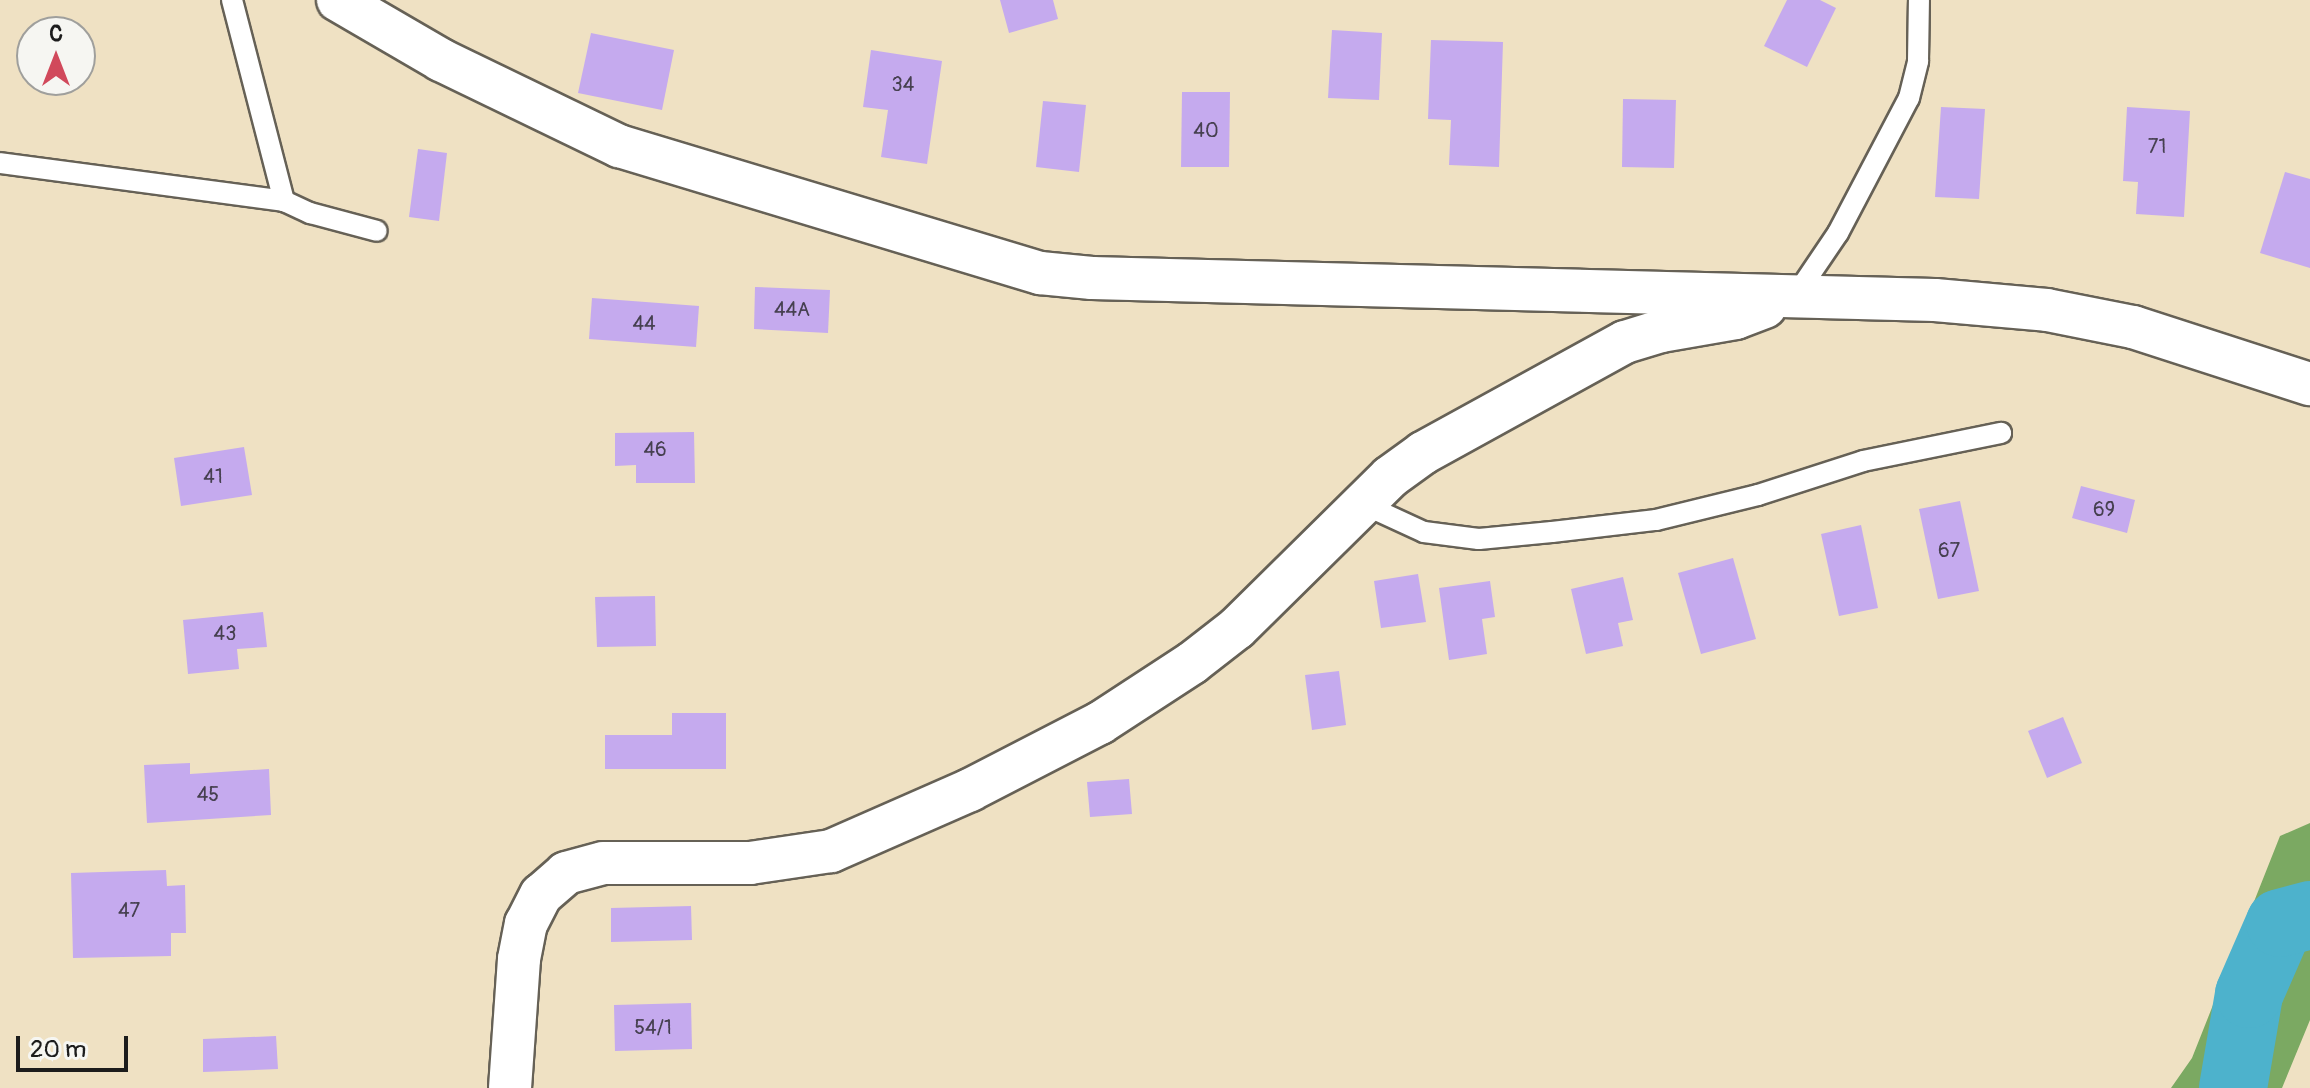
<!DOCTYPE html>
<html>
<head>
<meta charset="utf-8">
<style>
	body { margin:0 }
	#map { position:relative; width:2310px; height:1088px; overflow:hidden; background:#efe1c3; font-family:Pangolin,sans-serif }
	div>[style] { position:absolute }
	.forest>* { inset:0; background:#7ba962 }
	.river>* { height:68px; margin:-34px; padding:0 34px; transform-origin:34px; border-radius:34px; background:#4db2cc }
	.building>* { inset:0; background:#c5aaee }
	.roads { filter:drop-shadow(2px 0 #666156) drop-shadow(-2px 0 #666156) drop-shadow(0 2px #666156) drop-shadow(0 -2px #666156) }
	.service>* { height:20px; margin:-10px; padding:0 10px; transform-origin:10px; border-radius:10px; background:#fff }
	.minor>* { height:42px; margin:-21px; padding:0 21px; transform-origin:21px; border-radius:21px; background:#fff }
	span { translate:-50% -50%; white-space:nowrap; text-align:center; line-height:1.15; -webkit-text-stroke:8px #f6f6f2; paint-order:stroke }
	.number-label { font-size:20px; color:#464050 }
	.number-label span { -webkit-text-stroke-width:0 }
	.north { position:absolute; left:16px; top:16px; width:80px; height:80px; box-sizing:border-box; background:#f6f6f2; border:2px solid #9f9f9c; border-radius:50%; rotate:0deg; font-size:22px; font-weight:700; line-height:32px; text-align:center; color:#1c1c1c }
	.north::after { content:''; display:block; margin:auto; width:28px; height:36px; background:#d1495b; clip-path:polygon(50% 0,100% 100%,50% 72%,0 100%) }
	.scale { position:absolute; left:16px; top:1036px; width:112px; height:36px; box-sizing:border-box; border:4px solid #1c1c1c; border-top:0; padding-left:10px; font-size:24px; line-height:28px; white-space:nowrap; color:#1c1c1c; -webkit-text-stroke:6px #f6f6f2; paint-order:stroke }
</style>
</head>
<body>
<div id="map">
	<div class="forest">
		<div style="clip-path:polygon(2310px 823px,2310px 1020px,2282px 1088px,2171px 1088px,2192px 1058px,2280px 836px)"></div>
	</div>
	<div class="river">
		<div style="left:2233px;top:1088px;width:95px;rotate:-80.3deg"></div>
		<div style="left:2249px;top:994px;width:77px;rotate:-66.4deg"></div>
		<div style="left:2280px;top:923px;width:31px;rotate:-15deg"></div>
	</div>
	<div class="building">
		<div style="clip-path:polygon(1000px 0,1053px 0,1058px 19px,1009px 33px)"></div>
		<div style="clip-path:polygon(1787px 0,1820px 0,1836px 8px,1807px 67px,1764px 46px)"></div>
		<div style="clip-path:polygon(1332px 30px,1382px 33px,1379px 100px,1328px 98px)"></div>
		<div style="clip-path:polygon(591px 33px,674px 50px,662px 110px,578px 93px)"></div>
		<div style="clip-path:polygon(1431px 40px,1503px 42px,1499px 167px,1449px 165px,1451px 120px,1428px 119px)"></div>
		<div style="clip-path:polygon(871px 50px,942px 61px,927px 164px,881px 157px,888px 110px,863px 107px)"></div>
		<div style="clip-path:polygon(1182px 92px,1230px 92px,1229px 167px,1181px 167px)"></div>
		<div style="clip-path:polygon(1623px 99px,1676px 100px,1674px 168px,1622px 167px)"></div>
		<div style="clip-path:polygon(1043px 101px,1086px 105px,1079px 172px,1036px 167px)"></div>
		<div style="clip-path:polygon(1941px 107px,1985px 109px,1979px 199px,1935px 197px)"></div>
		<div style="clip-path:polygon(2127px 107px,2190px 111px,2184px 217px,2136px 214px,2138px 182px,2123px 181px)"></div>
		<div style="clip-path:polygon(418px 149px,447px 153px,439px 221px,409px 217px)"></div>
		<div style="clip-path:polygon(2285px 172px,2310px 179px,2310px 268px,2260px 253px)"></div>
		<div style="clip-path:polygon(755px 287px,830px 290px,828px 333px,754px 329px)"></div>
		<div style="clip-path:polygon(592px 298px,699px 306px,696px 347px,589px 339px)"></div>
		<div style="clip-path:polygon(694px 432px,695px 483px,636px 483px,636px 465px,615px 466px,615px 433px)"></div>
		<div style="clip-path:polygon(244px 447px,252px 495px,181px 506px,174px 458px)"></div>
		<div style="clip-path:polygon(2081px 486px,2135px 500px,2127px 533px,2072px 518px)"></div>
		<div style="clip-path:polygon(1960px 501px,1979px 591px,1938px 599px,1919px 509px)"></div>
		<div style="clip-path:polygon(1861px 525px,1878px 608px,1839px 616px,1821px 534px)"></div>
		<div style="clip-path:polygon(1733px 558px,1756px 639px,1701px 654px,1678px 573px)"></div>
		<div style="clip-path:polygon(1418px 574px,1426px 622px,1381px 628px,1374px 581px)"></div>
		<div style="clip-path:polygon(1623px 577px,1633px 620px,1618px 623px,1623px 646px,1586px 654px,1571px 589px)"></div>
		<div style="clip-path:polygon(1490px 581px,1495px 617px,1482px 619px,1487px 654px,1449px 660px,1439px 588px)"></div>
		<div style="clip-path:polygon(655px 596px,656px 646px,597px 647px,595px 597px)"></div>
		<div style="clip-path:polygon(263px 612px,267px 647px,237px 649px,239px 669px,188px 674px,183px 620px)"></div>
		<div style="clip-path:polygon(1339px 671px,1346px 725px,1312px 730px,1305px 675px)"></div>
		<div style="clip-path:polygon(672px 713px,726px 713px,726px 769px,605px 769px,605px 735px,672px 735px)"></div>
		<div style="clip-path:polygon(2063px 717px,2082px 763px,2047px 778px,2028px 731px)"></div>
		<div style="clip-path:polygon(190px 763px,190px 774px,269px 769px,271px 815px,147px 823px,144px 765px)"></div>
		<div style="clip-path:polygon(1129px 779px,1132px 814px,1090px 817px,1087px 782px)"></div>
		<div style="clip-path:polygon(166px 870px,167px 886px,185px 885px,186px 933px,171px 933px,171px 956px,73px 958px,71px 873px)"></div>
		<div style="clip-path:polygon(691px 906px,692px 940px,611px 942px,611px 908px)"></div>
		<div style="clip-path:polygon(691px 1003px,692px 1049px,615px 1051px,614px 1005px)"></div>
		<div style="clip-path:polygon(276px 1036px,278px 1069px,203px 1072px,203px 1039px)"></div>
	</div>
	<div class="roads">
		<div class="service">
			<div style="left:232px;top:0;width:208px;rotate:75.5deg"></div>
			<div style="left:284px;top:201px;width:29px;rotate:25deg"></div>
			<div style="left:310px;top:213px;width:69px;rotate:15deg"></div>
			<div style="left:0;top:163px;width:287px;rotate:7.6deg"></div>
			<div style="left:1796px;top:295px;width:75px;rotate:-55.9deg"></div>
			<div style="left:1838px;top:233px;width:153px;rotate:-62.3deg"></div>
			<div style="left:1909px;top:98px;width:38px;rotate:-76deg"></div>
			<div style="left:1918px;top:61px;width:61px;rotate:-89.1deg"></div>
			<div style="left:1363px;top:504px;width:67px;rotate:24.7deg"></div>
			<div style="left:1424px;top:532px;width:55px;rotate:7.3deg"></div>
			<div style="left:1479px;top:539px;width:73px;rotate:-5.5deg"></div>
			<div style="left:1552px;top:532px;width:105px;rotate:-6.6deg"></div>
			<div style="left:1656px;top:520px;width:105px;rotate:-13.8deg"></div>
			<div style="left:1758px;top:495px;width:110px;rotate:-17.9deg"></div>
			<div style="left:1863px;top:461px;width:141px;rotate:-11.5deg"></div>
		</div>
		<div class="minor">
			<div style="left:338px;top:0;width:119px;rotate:30.2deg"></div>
			<div style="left:441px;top:60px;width:198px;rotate:25.8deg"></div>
			<div style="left:619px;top:146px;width:440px;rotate:16.8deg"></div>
			<div style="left:1040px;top:273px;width:52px;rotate:5.5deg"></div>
			<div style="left:1092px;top:278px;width:843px;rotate:1.49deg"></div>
			<div style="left:1935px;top:300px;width:112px;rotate:5.1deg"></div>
			<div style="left:2047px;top:310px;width:88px;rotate:11.2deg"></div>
			<div style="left:2133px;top:327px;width:186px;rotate:17.9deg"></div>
			<div style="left:510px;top:1088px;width:129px;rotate:-86deg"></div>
			<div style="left:519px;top:959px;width:36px;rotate:-79deg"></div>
			<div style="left:526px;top:924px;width:33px;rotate:-63deg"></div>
			<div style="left:541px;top:895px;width:33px;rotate:-41deg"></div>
			<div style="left:566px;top:873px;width:39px;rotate:-15deg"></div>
			<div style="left:604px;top:863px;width:146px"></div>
			<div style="left:750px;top:863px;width:82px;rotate:-8.4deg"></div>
			<div style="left:831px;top:851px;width:152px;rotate:-23.7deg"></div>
			<div style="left:970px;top:790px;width:146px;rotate:-27.3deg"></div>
			<div style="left:1100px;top:723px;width:110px;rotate:-33.1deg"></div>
			<div style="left:1192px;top:663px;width:57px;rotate:-37.9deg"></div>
			<div style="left:1237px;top:628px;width:215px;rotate:-44.6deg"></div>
			<div style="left:1390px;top:477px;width:41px;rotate:-36deg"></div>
			<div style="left:1423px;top:453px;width:230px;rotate:-28.8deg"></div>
			<div style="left:1625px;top:342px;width:38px;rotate:-17deg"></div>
			<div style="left:1661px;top:331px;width:76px;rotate:-9.8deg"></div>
			<div style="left:1736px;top:318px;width:31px;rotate:-21deg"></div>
		</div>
	</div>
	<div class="number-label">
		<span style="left:903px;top:84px">34</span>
		<span style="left:1206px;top:130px">40</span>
		<span style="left:2157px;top:146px">71</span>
		<span style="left:792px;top:309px">44А</span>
		<span style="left:644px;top:323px">44</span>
		<span style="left:655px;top:449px">46</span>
		<span style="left:213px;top:476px">41</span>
		<span style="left:2104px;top:509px">69</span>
		<span style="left:1949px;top:550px">67</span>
		<span style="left:225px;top:633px">43</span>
		<span style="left:208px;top:794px">45</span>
		<span style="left:129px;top:910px">47</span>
		<span style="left:653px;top:1027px">54/1</span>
	</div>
	<div class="north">С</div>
	<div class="scale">20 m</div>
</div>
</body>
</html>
